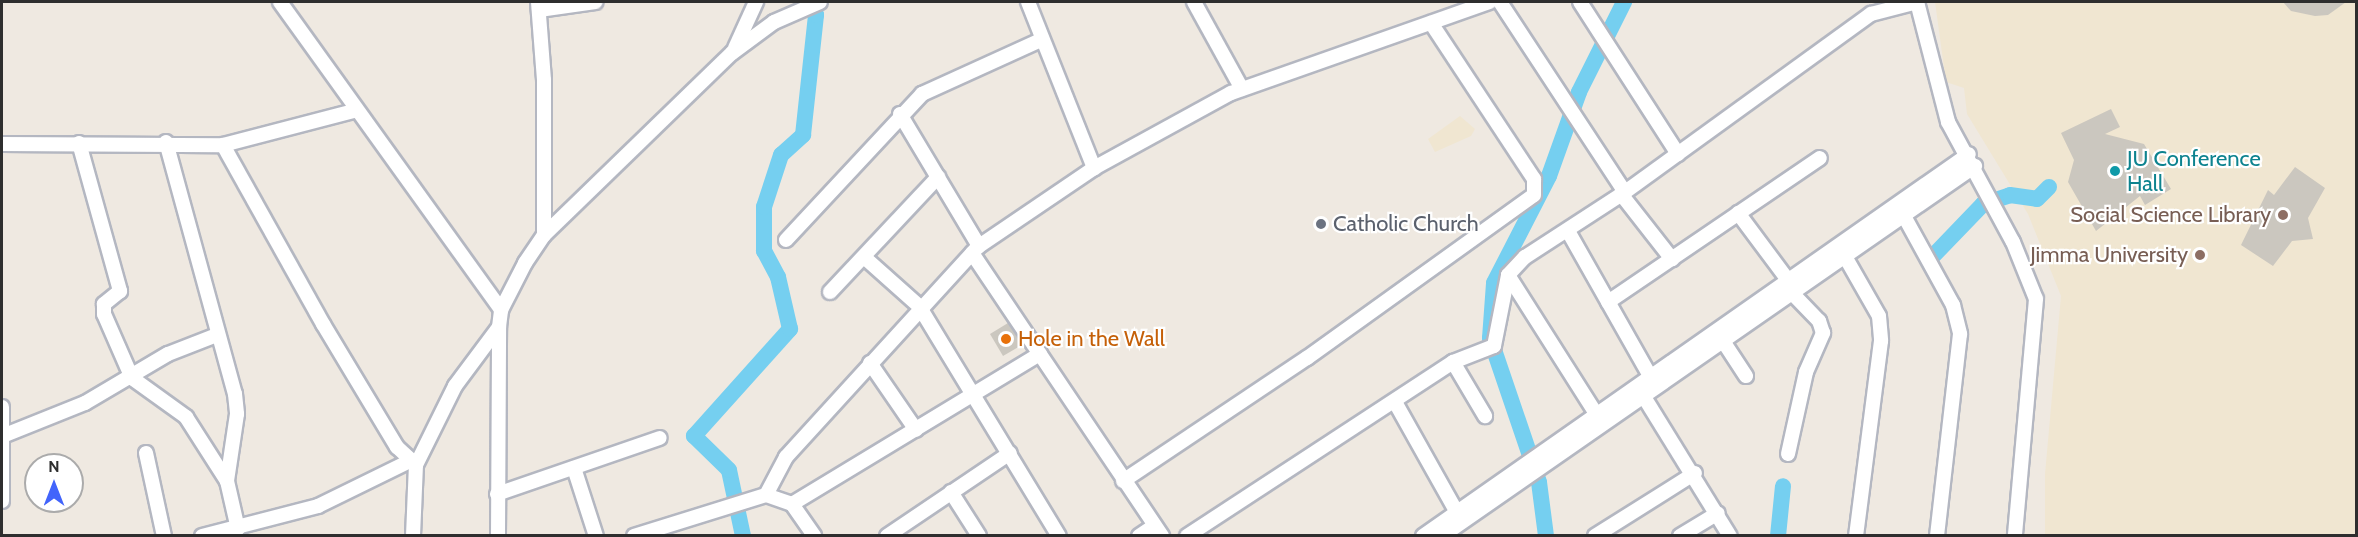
<!DOCTYPE html>
<html>
<head>
<meta charset="utf-8">
<style>
	body { margin:0 }
	#map { position:relative; width:2358px; height:537px; overflow:hidden; background:#efe9e1; font-family:Cabin,sans-serif }
	div>[style] { position:absolute }
	.education>* { inset:0; background:#f0e6d1 }
	.river>* { height:16px; margin:-8px; padding:0 8px; transform-origin:8px; border-radius:8px; background:#75cff0 }
	.building>* { inset:0; background:#cbc7bf }
	.roads { filter:drop-shadow(2px 0 #b4b7c1) drop-shadow(-2px 0 #b4b7c1) drop-shadow(0 2px #b4b7c1) drop-shadow(0 -2px #b4b7c1) }
	.minor>* { height:14px; margin:-7px; padding:0 7px; transform-origin:7px; border-radius:7px; background:#fff }
	.dots>* { width:16px; height:16px; translate:-50% -50%; box-sizing:border-box; border:3px solid #fff; border-radius:50% }
	span { translate:-50% -50%; white-space:nowrap; text-align:center; line-height:1.15; -webkit-text-stroke:4.5px #fff; paint-order:stroke }
	.culture-label { font-size:22px; color:#0d838f }
	.left { translate:0 -50%; text-align:left }
	.education-label { font-size:22px; color:#785e54 }
	.right { translate:-100% -50%; text-align:right }
	.worship-label { font-size:22px; color:#5b616d }
	.food-label { font-size:22px; color:#c56008 }
	.frame { position:absolute; inset:0; border:3px solid #2e2e2e; pointer-events:none }
	.north { position:absolute; left:24px; top:453px; width:60px; height:60px; box-sizing:border-box; background:#fff; border:2px solid #ababab; border-radius:50%; rotate:0deg; font-size:16px; font-weight:700; line-height:24px; text-align:center; color:#2e2e2e }
	.north::after { content:''; display:block; margin:auto; width:21px; height:27px; background:#4264fb; clip-path:polygon(50% 0,100% 100%,50% 72%,0 100%) }
</style>
</head>
<body>
<div id="map">
	<div class="education">
		<div style="clip-path:polygon(1935px 2px,2356px 2px,2356px 535px,2045px 535px,2045px 474px,2061px 296px,2028px 214px,1967px 114px,1964px 88px,1946px 82px)"></div>
		<div style="clip-path:polygon(1460px 116px,1475px 129px,1471px 136px,1435px 152px,1428px 139px)"></div>
	</div>
	<div class="river">
		<div style="left:1934px;top:255px;width:71px;rotate:-46.1deg"></div>
		<div style="left:1983px;top:204px;width:28px;rotate:-18deg"></div>
		<div style="left:2010px;top:195px;width:27px;rotate:8deg"></div>
		<div style="left:2037px;top:199px;width:17px;rotate:-45deg"></div>
		<div style="left:743px;top:536px;width:67px;rotate:-102deg"></div>
		<div style="left:729px;top:470px;width:49px;rotate:-135.8deg"></div>
		<div style="left:694px;top:436px;width:144px;rotate:-48.1deg"></div>
		<div style="left:790px;top:329px;width:53px;rotate:-103deg"></div>
		<div style="left:778px;top:277px;width:30px;rotate:-118deg"></div>
		<div style="left:764px;top:251px;width:44px;rotate:-90deg"></div>
		<div style="left:764px;top:207px;width:55px;rotate:-71.9deg"></div>
		<div style="left:781px;top:155px;width:30px;rotate:-42deg"></div>
		<div style="left:803px;top:135px;width:121px;rotate:-83.8deg"></div>
		<div style="left:816px;top:15px;width:14px;rotate:-111deg"></div>
		<div style="left:1546px;top:536px;width:54px;rotate:-97.4deg"></div>
		<div style="left:1539px;top:482px;width:152px;rotate:-108.8deg"></div>
		<div style="left:1490px;top:338px;width:55px;rotate:-85.8deg"></div>
		<div style="left:1494px;top:283px;width:120px;rotate:-62.8deg"></div>
		<div style="left:1549px;top:176px;width:89px;rotate:-70.3deg"></div>
		<div style="left:1579px;top:92px;width:101px;rotate:-63.4deg"></div>
		<div style="left:1778px;top:536px;width:50px;rotate:-84.3deg"></div>
	</div>
	<div class="building">
		<div style="clip-path:polygon(2283px 2px,2346px 2px,2328px 15px,2315px 16px,2291px 11px)"></div>
		<div style="clip-path:polygon(2111px 109px,2120px 127px,2105px 134px,2144px 144px,2171px 189px,2145px 205px,2140px 196px,2096px 231px,2068px 182px,2074px 160px,2061px 133px)"></div>
		<div style="clip-path:polygon(2295px 167px,2325px 188px,2308px 218px,2313px 239px,2292px 241px,2273px 266px,2241px 245px,2268px 190px,2274px 195px)"></div>
		<div style="clip-path:polygon(1008px 323px,1022px 345px,1003px 356px,990px 334px)"></div>
	</div>
	<div class="roads">
		<div class="minor">
			<div style="left:280px;top:2px;width:379px;rotate:54.3deg"></div>
			<div style="left:538px;top:2px;width:78px;rotate:85.6deg"></div>
			<div style="left:544px;top:80px;width:155px;rotate:90deg"></div>
			<div style="left:1028px;top:2px;width:179px;rotate:68.3deg"></div>
			<div style="left:1194px;top:2px;width:99px;rotate:61.1deg"></div>
			<div style="left:1500px;top:2px;width:227px;rotate:56.7deg"></div>
			<div style="left:1580px;top:2px;width:181px;rotate:57.2deg"></div>
			<div style="left:1917px;top:2px;width:124px;rotate:75.5deg"></div>
			<div style="left:1948px;top:122px;width:136px;rotate:61.6deg"></div>
			<div style="left:2013px;top:242px;width:61px;rotate:68deg"></div>
			<div style="left:2036px;top:299px;width:238px;rotate:95.1deg"></div>
			<div style="left:539px;top:10px;width:57px;rotate:-8.1deg"></div>
			<div style="left:735px;top:48px;width:51px;rotate:-65.5deg"></div>
			<div style="left:900px;top:114px;width:154px;rotate:59.1deg"></div>
			<div style="left:166px;top:142px;width:261px;rotate:74.7deg"></div>
			<div style="left:235px;top:394px;width:20px;rotate:84deg"></div>
			<div style="left:237px;top:414px;width:68px;rotate:98.5deg"></div>
			<div style="left:227px;top:481px;width:49px;rotate:77.1deg"></div>
			<div style="left:79px;top:143px;width:154px;rotate:74.5deg"></div>
			<div style="left:120px;top:291px;width:21px;rotate:141deg"></div>
			<div style="left:104px;top:304px;width:10px;rotate:90deg"></div>
			<div style="left:104px;top:314px;width:70px;rotate:66.4deg"></div>
			<div style="left:132px;top:378px;width:67px;rotate:35.8deg"></div>
			<div style="left:186px;top:417px;width:76px;rotate:57.4deg"></div>
			<div style="left:2px;top:144px;width:221px;rotate:0.3deg"></div>
			<div style="left:223px;top:145px;width:138px;rotate:-14.6deg"></div>
			<div style="left:223px;top:145px;width:205px;rotate:60.8deg"></div>
			<div style="left:323px;top:324px;width:144px;rotate:59deg"></div>
			<div style="left:397px;top:447px;width:26px;rotate:43deg"></div>
			<div style="left:1621px;top:194px;width:83px;rotate:51.9deg"></div>
			<div style="left:1738px;top:213px;width:84px;rotate:53.3deg"></div>
			<div style="left:1904px;top:216px;width:102px;rotate:61.2deg"></div>
			<div style="left:1953px;top:305px;width:30px;rotate:76deg"></div>
			<div style="left:1960px;top:334px;width:203px;rotate:96.5deg"></div>
			<div style="left:1568px;top:231px;width:175px;rotate:60.5deg"></div>
			<div style="left:786px;top:240px;width:200px;rotate:-47deg"></div>
			<div style="left:922px;top:94px;width:131px;rotate:-24.4deg"></div>
			<div style="left:972px;top:253px;width:341px;rotate:56.1deg"></div>
			<div style="left:864px;top:257px;width:74px;rotate:41.7deg"></div>
			<div style="left:919px;top:306px;width:269px;rotate:58.7deg"></div>
			<div style="left:1847px;top:260px;width:64px;rotate:60.3deg"></div>
			<div style="left:1879px;top:316px;width:25px;rotate:85deg"></div>
			<div style="left:1881px;top:341px;width:197px;rotate:97.3deg"></div>
			<div style="left:1508px;top:275px;width:162px;rotate:57.6deg"></div>
			<div style="left:830px;top:292px;width:158px;rotate:-46.8deg"></div>
			<div style="left:1608px;top:302px;width:256px;rotate:-34.2deg"></div>
			<div style="left:1723px;top:341px;width:42px;rotate:56.7deg"></div>
			<div style="left:1453px;top:362px;width:63px;rotate:59.3deg"></div>
			<div style="left:870px;top:363px;width:81px;rotate:55.5deg"></div>
			<div style="left:1644px;top:397px;width:163px;rotate:58.3deg"></div>
			<div style="left:1395px;top:402px;width:133px;rotate:60.7deg"></div>
			<div style="left:2px;top:407px;width:94px;rotate:90deg"></div>
			<div style="left:5px;top:435px;width:86px;rotate:-21.8deg"></div>
			<div style="left:85px;top:403px;width:96px;rotate:-30.6deg"></div>
			<div style="left:168px;top:354px;width:53px;rotate:-21.2deg"></div>
			<div style="left:146px;top:453px;width:85px;rotate:77.8deg"></div>
			<div style="left:1788px;top:454px;width:84px;rotate:-77.6deg"></div>
			<div style="left:1806px;top:372px;width:43px;rotate:-66.4deg"></div>
			<div style="left:1823px;top:333px;width:13px;rotate:-108deg"></div>
			<div style="left:1819px;top:321px;width:37px;rotate:-134deg"></div>
			<div style="left:574px;top:468px;width:71px;rotate:72.1deg"></div>
			<div style="left:1123px;top:481px;width:221px;rotate:-33.8deg"></div>
			<div style="left:1307px;top:358px;width:279px;rotate:-35.7deg"></div>
			<div style="left:1534px;top:195px;width:16px;rotate:-90deg"></div>
			<div style="left:1534px;top:179px;width:187px;rotate:-123.4deg"></div>
			<div style="left:951px;top:492px;width:52px;rotate:57.5deg"></div>
			<div style="left:497px;top:494px;width:172px;rotate:-19deg"></div>
			<div style="left:766px;top:495px;width:43px;rotate:-62.2deg"></div>
			<div style="left:786px;top:457px;width:286px;rotate:-47.6deg"></div>
			<div style="left:979px;top:246px;width:139px;rotate:-34.1deg"></div>
			<div style="left:1094px;top:168px;width:156px;rotate:-28.7deg"></div>
			<div style="left:1231px;top:93px;width:274px;rotate:-19.4deg"></div>
			<div style="left:792px;top:504px;width:290px;rotate:-31.2deg"></div>
			<div style="left:202px;top:536px;width:120px;rotate:-14.5deg"></div>
			<div style="left:318px;top:506px;width:100px;rotate:-26.1deg"></div>
			<div style="left:413px;top:536px;width:71px;rotate:-87.6deg"></div>
			<div style="left:416px;top:465px;width:88px;rotate:-63.7deg"></div>
			<div style="left:455px;top:386px;width:74px;rotate:-53.3deg"></div>
			<div style="left:498px;top:536px;width:209px;rotate:-89.7deg"></div>
			<div style="left:499px;top:327px;width:17px;rotate:-83deg"></div>
			<div style="left:501px;top:310px;width:53px;rotate:-62.9deg"></div>
			<div style="left:525px;top:263px;width:34px;rotate:-56deg"></div>
			<div style="left:544px;top:235px;width:262px;rotate:-44.1deg"></div>
			<div style="left:732px;top:53px;width:52px;rotate:-36.4deg"></div>
			<div style="left:774px;top:22px;width:50px;rotate:-23.5deg"></div>
			<div style="left:634px;top:536px;width:138px;rotate:-17.3deg"></div>
			<div style="left:766px;top:495px;width:28px;rotate:19deg"></div>
			<div style="left:792px;top:504px;width:39px;rotate:55deg"></div>
			<div style="left:887px;top:536px;width:148px;rotate:-34deg"></div>
			<div style="left:1139px;top:536px;width:18px;rotate:-34deg"></div>
			<div style="left:1187px;top:536px;width:318px;rotate:-33.2deg"></div>
			<div style="left:1453px;top:362px;width:44px;rotate:-21.3deg"></div>
			<div style="left:1494px;top:346px;width:72px;rotate:-78.8deg"></div>
			<div style="left:1508px;top:275px;width:25px;rotate:-47deg"></div>
			<div style="left:1525px;top:257px;width:119px;rotate:-33deg"></div>
			<div style="left:1625px;top:192px;width:304px;rotate:-35.9deg"></div>
			<div style="left:1871px;top:14px;width:48px;rotate:-14.6deg"></div>
			<div style="left:1423px;top:536px;width:666px;rotate:-34.98deg"></div>
			<div style="left:1442px;top:536px;width:649px;rotate:-34.77deg"></div>
			<div style="left:1595px;top:536px;width:118px;rotate:-32.2deg"></div>
			<div style="left:1680px;top:536px;width:44px;rotate:-31.2deg"></div>
		</div>
	</div>
	<div class="dots">
		<div style="left:2115px;top:171px;background:#0f9aa8"></div>
		<div style="left:2283px;top:215px;background:#8d6e63"></div>
		<div style="left:1321px;top:224px;background:#6b7280"></div>
		<div style="left:2200px;top:255px;background:#8d6e63"></div>
		<div style="left:1006px;top:339px;background:#e8710a"></div>
	</div>
	<div class="culture-label">
		<span class="left" style="left:2127px;top:171px">JU Conference<br>Hall</span>
	</div>
	<div class="education-label">
		<span class="right" style="left:2271px;top:215px">Social Science Library</span>
		<span class="right" style="left:2188px;top:255px">Jimma University</span>
	</div>
	<div class="worship-label">
		<span class="left" style="left:1333px;top:224px">Catholic Church</span>
	</div>
	<div class="food-label">
		<span class="left" style="left:1018px;top:339px">Hole in the Wall</span>
	</div>
	<div class="frame"></div>
	<div class="north">N</div>
</div>
</body>
</html>
